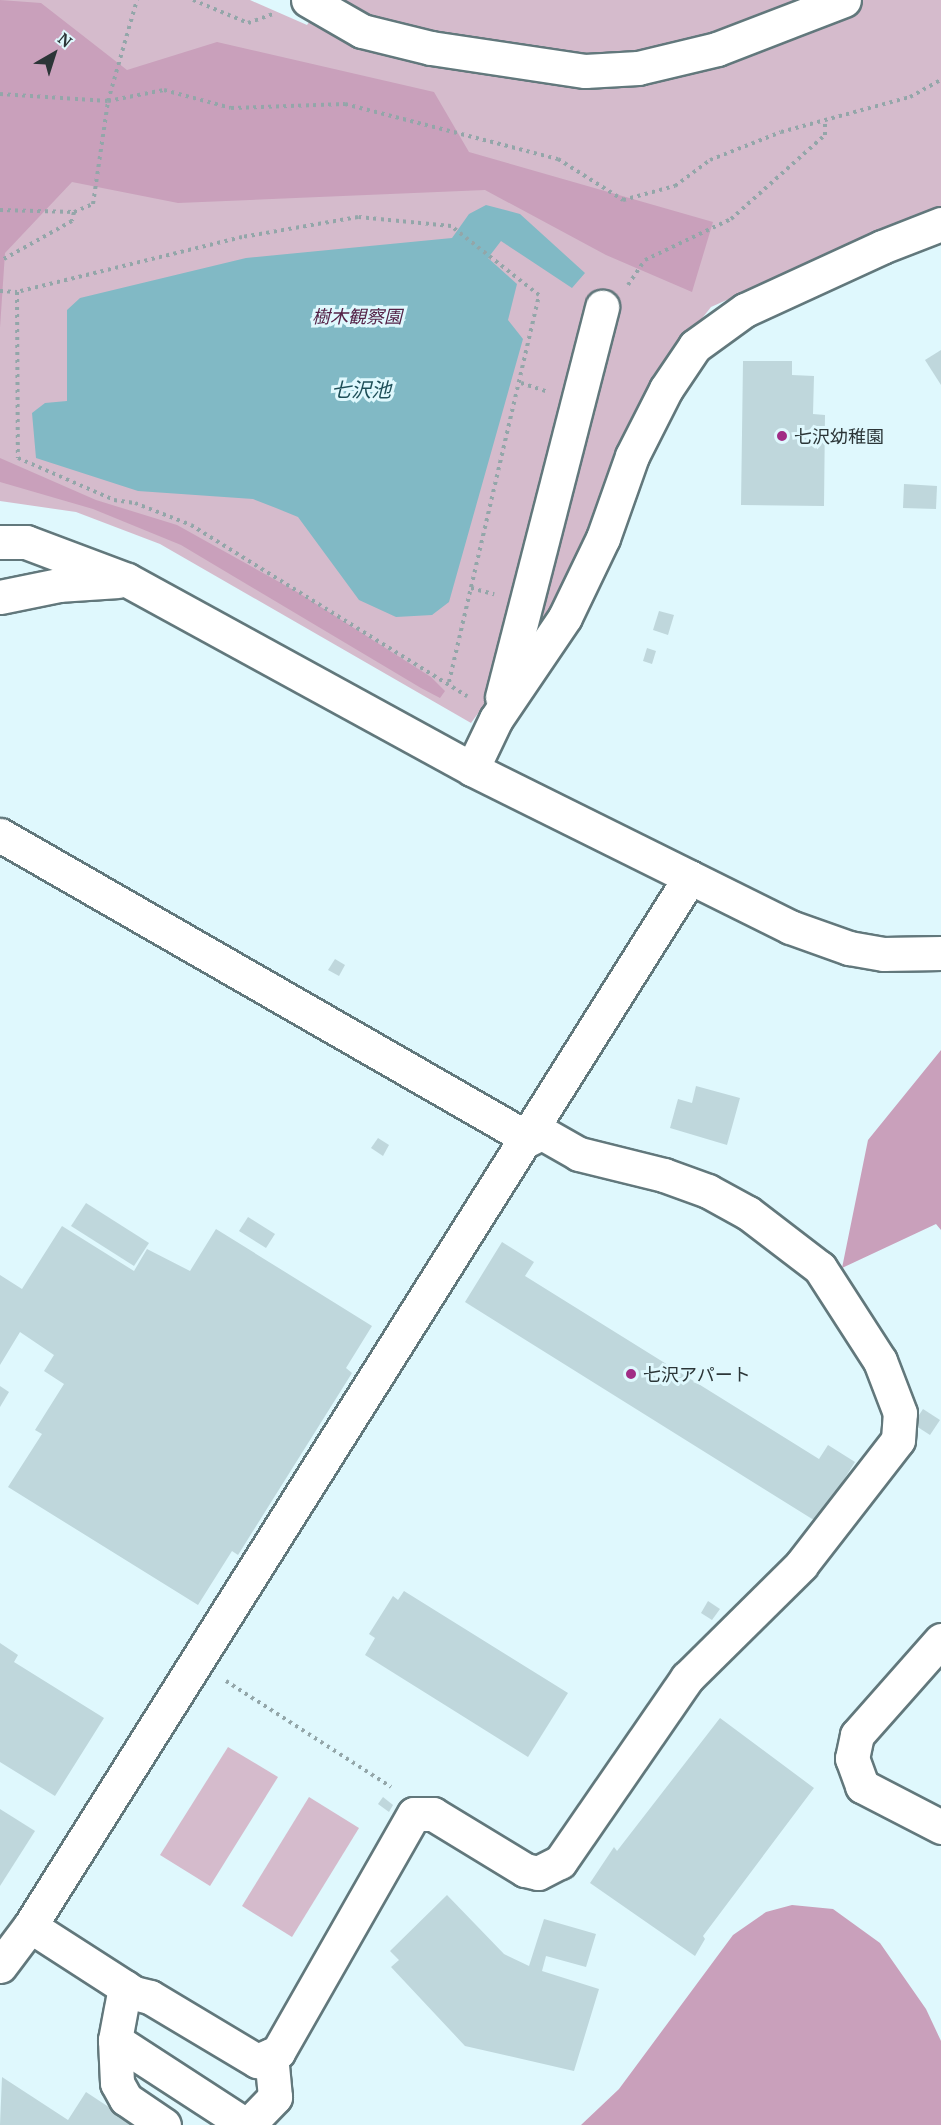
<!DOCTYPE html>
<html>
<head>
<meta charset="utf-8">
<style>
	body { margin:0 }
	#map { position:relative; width:941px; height:2125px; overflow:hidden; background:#dff8fd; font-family:"PT Serif","Noto Sans JP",serif }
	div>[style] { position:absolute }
	.green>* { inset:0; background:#d5bbcc }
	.forest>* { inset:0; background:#c9a0bb }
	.water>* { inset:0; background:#81b9c5 }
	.building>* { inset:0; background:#bfd7dc }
	.path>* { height:4px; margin-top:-2px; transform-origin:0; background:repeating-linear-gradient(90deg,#93a6a9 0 3px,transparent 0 7.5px) }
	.roads { filter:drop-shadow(2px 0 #62787c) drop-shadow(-2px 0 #62787c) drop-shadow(0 2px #62787c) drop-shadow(0 -2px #62787c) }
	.minor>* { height:33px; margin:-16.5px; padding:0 16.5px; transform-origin:16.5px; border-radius:16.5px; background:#fff }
	.dots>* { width:16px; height:16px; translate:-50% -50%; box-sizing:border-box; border:3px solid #dff8fd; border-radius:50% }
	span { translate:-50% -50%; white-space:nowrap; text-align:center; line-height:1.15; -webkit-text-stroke:6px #dff8fd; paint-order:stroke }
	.park-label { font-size:18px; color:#542146; font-style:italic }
	.poi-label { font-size:18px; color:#2b3537 }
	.left { translate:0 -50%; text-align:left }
	.water-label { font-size:20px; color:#1e4f58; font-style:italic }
	.north { position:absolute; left:24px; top:24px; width:60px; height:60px; -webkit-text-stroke:4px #dff8fd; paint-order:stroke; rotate:39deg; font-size:16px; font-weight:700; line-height:24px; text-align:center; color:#2b3537 }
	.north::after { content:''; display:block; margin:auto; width:21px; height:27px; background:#2b3537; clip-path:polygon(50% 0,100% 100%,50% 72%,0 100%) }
</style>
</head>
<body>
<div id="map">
	<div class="green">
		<div style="clip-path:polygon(0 0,250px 0,307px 25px,324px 0,941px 0,941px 212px,867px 237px,711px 307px,648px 387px,560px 601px,471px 723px,160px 544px,76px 512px,0 501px)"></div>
		<div style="clip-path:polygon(228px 1747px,278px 1777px,210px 1886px,160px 1855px)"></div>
		<div style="clip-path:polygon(309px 1797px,359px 1828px,292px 1937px,242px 1906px)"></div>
	</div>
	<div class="forest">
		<div style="clip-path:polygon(0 0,41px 3px,127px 70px,217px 42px,434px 92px,469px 152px,713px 222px,692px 292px,606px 255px,485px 190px,178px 203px,72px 182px,5px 253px,0 328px)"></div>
		<div style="clip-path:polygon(0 458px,96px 500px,177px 525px,299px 593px,431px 677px,445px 691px,440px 698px,421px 688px,181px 545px,93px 509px,0 482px)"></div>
		<div style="clip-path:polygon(941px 1050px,941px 1230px,936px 1224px,842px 1268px,868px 1140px)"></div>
		<div style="clip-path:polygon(792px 1905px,833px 1909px,880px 1943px,926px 2009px,941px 2041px,941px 2125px,581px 2125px,619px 2089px,733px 1935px,766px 1912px)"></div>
	</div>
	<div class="water">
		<div style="clip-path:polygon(486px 205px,520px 214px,585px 273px,572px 288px,501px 241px,488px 258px,517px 284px,508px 320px,523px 339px,449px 602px,432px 615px,396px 617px,359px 600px,298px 517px,276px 508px,253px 499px,138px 491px,36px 458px,32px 413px,45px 403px,67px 401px,67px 310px,80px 298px,246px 258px,452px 238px,469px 214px)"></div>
	</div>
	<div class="building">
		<div style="clip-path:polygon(941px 350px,941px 385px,925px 360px)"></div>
		<div style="clip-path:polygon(743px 361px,792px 361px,792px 375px,814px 376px,813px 414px,825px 415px,824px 506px,741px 505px)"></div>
		<div style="clip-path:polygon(904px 484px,937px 486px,936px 509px,903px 508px)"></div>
		<div style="clip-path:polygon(659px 611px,674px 615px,668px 635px,653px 630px)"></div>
		<div style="clip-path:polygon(647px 648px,656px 651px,652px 664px,643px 661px)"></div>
		<div style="clip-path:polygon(335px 959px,345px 965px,339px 976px,328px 970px)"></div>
		<div style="clip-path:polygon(696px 1086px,740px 1098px,727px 1145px,670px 1128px,678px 1099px,692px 1103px)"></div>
		<div style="clip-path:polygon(378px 1138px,389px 1145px,383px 1156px,371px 1148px)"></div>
		<div style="clip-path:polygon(86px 1203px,149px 1243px,134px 1266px,71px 1226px)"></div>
		<div style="clip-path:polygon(248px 1217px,275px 1234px,266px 1248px,239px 1231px)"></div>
		<div style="clip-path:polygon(62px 1226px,134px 1271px,147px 1249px,190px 1271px,216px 1229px,372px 1326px,346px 1368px,352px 1373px,238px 1555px,232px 1551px,198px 1605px,8px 1487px,42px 1434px,35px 1430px,64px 1384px,44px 1371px,54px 1355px,20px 1332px,0 1365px,0 1275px,22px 1289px)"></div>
		<div style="clip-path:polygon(502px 1242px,534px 1262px,525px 1276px,819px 1459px,828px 1445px,855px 1462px,817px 1522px,465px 1302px)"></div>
		<div style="clip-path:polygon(0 1386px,9px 1392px,0 1407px)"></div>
		<div style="clip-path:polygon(923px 1409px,940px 1420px,930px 1435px,913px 1424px)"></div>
		<div style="clip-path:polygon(404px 1591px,568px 1693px,528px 1757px,365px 1655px,375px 1638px,369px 1634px,393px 1596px,398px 1600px)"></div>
		<div style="clip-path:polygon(708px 1601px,720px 1609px,712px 1620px,701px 1613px)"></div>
		<div style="clip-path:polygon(0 1643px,18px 1655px,14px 1662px,104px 1718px,55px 1796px,0 1762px)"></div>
		<div style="clip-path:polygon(720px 1718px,814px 1788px,703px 1936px,705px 1939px,695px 1956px,590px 1883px,614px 1847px,617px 1851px)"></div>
		<div style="clip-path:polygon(383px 1797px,393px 1805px,389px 1812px,378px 1804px)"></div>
		<div style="clip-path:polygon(0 1809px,35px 1831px,0 1886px)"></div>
		<div style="clip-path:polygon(447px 1895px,504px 1954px,529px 1966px,544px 1919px,596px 1934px,586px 1967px,546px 1956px,542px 1971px,599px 1989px,574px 2071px,465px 2046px,391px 1967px,399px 1960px,390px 1951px)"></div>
		<div style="clip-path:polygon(2px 2077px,68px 2120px,86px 2092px,136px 2125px,0 2125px)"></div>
	</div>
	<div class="path">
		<div style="left:193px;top:0;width:60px;rotate:22.7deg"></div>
		<div style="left:248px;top:23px;width:29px;rotate:-20deg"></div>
		<div style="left:0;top:94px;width:108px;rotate:3.7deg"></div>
		<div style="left:108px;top:101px;width:105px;rotate:-74deg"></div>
		<div style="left:0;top:210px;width:74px;rotate:1.5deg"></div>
		<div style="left:74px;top:212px;width:9px;rotate:103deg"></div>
		<div style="left:72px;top:221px;width:82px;rotate:150.9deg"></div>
		<div style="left:74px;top:212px;width:21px;rotate:-23deg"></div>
		<div style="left:93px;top:204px;width:104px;rotate:-81.7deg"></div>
		<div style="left:108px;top:101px;width:57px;rotate:-11.1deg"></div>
		<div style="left:164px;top:90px;width:69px;rotate:15deg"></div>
		<div style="left:231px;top:108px;width:114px;rotate:-2deg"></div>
		<div style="left:345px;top:104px;width:220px;rotate:14.5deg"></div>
		<div style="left:558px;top:159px;width:77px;rotate:32.2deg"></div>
		<div style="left:623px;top:200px;width:54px;rotate:-15.1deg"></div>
		<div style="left:675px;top:186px;width:44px;rotate:-36.6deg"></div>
		<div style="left:710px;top:160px;width:76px;rotate:-21.5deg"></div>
		<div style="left:781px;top:132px;width:134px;rotate:-15.2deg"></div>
		<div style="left:910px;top:97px;width:35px;rotate:-29deg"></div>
		<div style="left:628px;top:285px;width:30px;rotate:-56deg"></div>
		<div style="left:645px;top:260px;width:95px;rotate:-25.5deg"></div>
		<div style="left:731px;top:219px;width:126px;rotate:-41.8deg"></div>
		<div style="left:825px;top:135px;width:15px;rotate:-90deg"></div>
		<div style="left:0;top:291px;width:17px;rotate:3deg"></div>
		<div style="left:521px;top:383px;width:26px;rotate:18deg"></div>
		<div style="left:471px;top:588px;width:24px;rotate:15deg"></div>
		<div style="left:449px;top:682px;width:397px;rotate:-76.9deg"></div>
		<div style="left:539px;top:295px;width:112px;rotate:-141.9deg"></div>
		<div style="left:451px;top:226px;width:93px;rotate:-174.5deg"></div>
		<div style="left:358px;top:217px;width:118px;rotate:170.2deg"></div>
		<div style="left:242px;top:237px;width:232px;rotate:166.3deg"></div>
		<div style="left:17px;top:292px;width:166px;rotate:89.7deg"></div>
		<div style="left:18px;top:458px;width:105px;rotate:23.6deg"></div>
		<div style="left:114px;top:500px;width:21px;rotate:8deg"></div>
		<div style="left:135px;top:503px;width:60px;rotate:21.4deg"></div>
		<div style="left:191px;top:525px;width:325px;rotate:31.8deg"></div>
		<div style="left:226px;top:1681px;width:196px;rotate:32.7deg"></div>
	</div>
	<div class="roads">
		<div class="minor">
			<div style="left:308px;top:0;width:62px;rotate:29.9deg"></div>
			<div style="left:362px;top:31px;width:71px;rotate:13.8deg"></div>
			<div style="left:431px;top:48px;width:156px;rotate:8.5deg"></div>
			<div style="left:585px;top:71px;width:53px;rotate:-3.2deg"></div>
			<div style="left:638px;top:68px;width:81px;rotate:-13.5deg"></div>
			<div style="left:717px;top:49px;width:136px;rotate:-21.1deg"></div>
			<div style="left:0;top:542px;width:26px"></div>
			<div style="left:26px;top:542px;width:108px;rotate:20.6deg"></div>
			<div style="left:127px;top:580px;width:393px;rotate:28.7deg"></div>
			<div style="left:472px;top:769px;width:355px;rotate:26.4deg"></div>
			<div style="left:790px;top:927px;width:63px;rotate:19.6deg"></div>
			<div style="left:849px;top:948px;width:35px;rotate:10deg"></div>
			<div style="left:883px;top:954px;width:58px;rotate:-1deg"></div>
			<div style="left:0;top:597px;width:60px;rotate:-11.5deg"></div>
			<div style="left:59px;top:585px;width:58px;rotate:-3.9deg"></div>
			<div style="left:502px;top:697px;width:403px;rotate:-75.6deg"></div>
			<div style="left:472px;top:769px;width:55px;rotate:-64.4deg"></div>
			<div style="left:496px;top:719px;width:123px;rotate:-55.9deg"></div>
			<div style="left:565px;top:617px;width:88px;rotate:-64.3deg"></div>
			<div style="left:603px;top:538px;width:87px;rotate:-70.5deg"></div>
			<div style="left:632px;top:456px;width:75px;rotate:-63.1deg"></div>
			<div style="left:666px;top:389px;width:52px;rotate:-56deg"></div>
			<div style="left:695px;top:346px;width:62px;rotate:-35.8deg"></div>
			<div style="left:745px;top:310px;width:151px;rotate:-24.7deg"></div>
			<div style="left:882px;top:247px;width:63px;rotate:-21.3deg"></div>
			<div style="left:0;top:835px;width:610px;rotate:29.88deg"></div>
			<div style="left:941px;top:1640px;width:127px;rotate:131.5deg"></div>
			<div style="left:857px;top:1735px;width:24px;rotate:102deg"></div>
			<div style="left:852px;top:1758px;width:30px;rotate:70deg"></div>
			<div style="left:862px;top:1786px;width:89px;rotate:27.4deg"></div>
			<div style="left:30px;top:1926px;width:124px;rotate:32.8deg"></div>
			<div style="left:134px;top:1993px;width:16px;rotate:14deg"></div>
			<div style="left:150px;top:1997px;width:125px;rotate:30.9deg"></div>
			<div style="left:257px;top:2061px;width:23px;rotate:-23deg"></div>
			<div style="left:278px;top:2052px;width:274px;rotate:-60.3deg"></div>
			<div style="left:414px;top:1814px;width:19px"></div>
			<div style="left:433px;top:1814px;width:108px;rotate:31.3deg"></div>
			<div style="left:525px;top:1870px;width:13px;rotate:13deg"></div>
			<div style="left:538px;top:1873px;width:25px;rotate:-27deg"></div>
			<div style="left:560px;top:1862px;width:224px;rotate:-55.4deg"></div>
			<div style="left:687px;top:1678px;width:161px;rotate:-44.7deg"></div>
			<div style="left:801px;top:1565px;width:158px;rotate:-52.2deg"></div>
			<div style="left:898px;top:1440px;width:27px;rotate:-86deg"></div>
			<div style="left:900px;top:1413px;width:56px;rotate:-111deg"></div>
			<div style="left:880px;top:1361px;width:111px;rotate:-122.8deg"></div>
			<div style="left:820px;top:1268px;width:91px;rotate:-142.6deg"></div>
			<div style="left:748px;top:1213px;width:46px;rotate:-151.2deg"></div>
			<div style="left:708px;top:1191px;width:47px;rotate:-160deg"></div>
			<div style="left:664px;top:1175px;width:88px;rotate:-166.1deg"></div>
			<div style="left:579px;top:1154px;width:43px;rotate:-150.4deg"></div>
			<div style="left:542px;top:1133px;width:14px;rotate:155deg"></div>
			<div style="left:0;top:1966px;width:50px;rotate:-53.1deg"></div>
			<div style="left:30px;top:1926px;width:1239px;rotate:-57.82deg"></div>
			<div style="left:125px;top:1987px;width:54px;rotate:100.7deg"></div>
			<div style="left:115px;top:2040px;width:43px;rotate:87.3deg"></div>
			<div style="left:117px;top:2083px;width:18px;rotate:61deg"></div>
			<div style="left:126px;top:2099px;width:46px;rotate:34.4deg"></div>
			<div style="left:115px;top:2040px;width:156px;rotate:33deg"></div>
			<div style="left:248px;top:2125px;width:39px;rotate:-46deg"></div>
			<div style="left:275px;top:2097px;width:42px;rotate:-95.4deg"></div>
		</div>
	</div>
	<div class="dots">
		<div style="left:782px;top:436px;background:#a12c85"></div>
		<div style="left:631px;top:1374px;background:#a12c85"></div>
	</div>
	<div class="park-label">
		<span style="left:357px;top:316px">樹木観察園</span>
	</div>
	<div class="poi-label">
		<span class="left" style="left:794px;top:436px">七沢幼稚園</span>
		<span class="left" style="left:643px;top:1374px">七沢アパート</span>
	</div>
	<div class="water-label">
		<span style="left:361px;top:389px">七沢池</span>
	</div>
	<div class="north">N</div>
</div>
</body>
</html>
